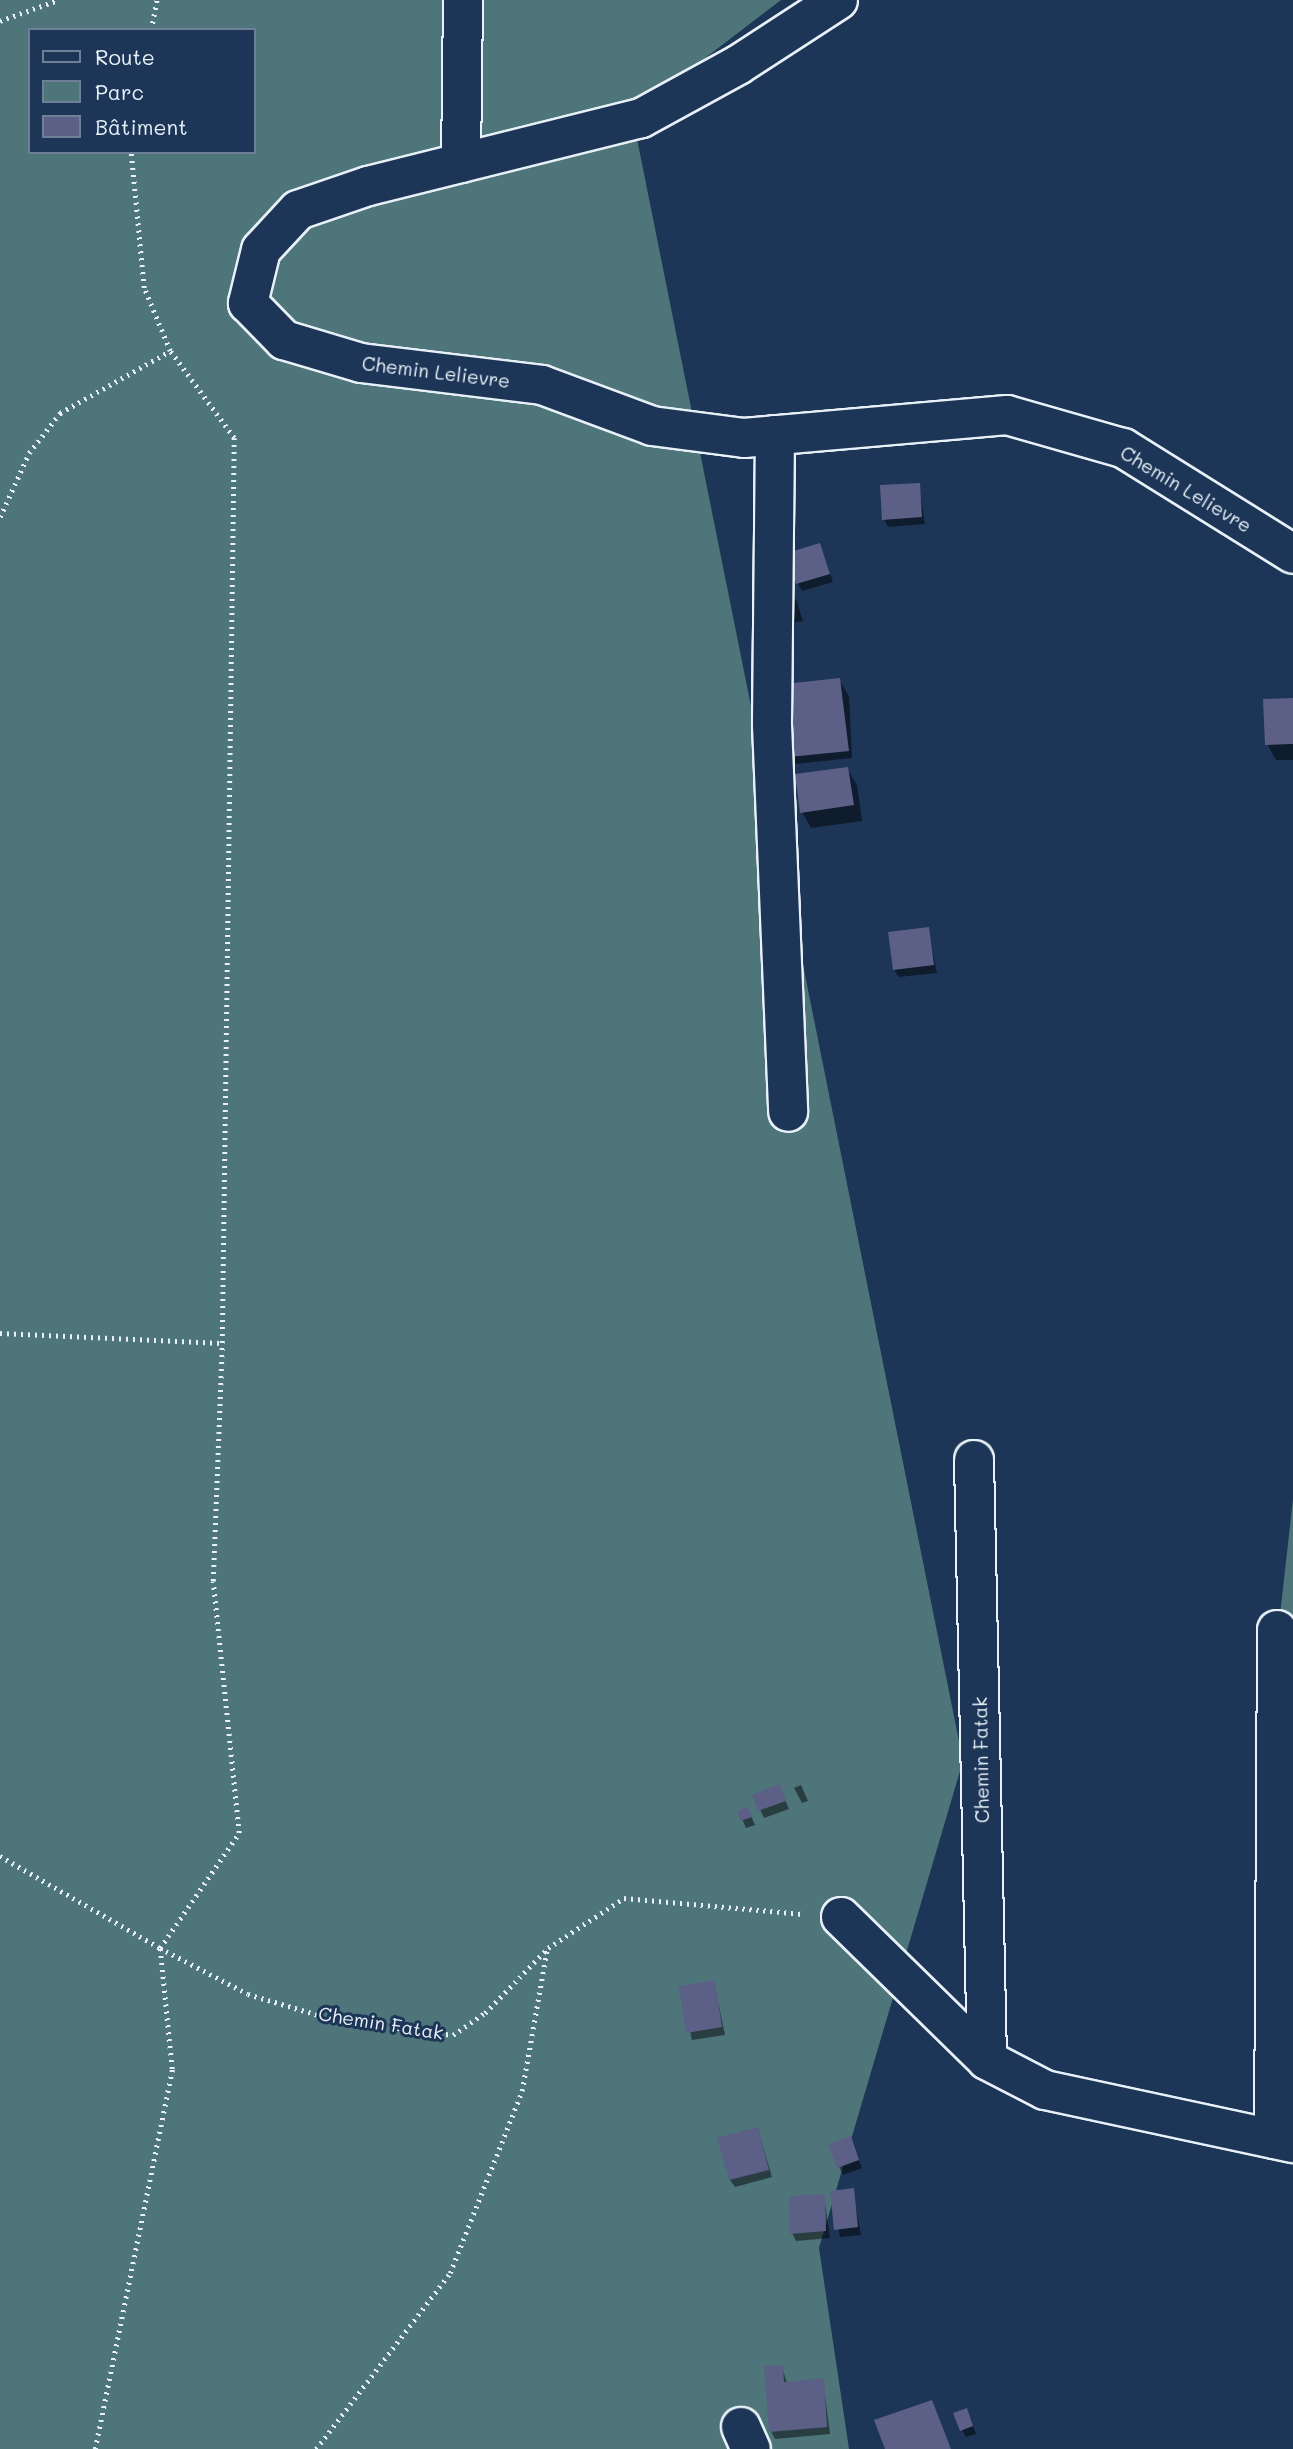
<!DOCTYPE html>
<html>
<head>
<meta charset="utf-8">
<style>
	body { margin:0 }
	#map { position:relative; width:1293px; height:2449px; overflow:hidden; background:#1d3557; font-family:Mali,sans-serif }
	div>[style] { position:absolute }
	.green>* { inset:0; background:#4e7579 }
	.shadow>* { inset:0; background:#0007 }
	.building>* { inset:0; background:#5c6086 }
	.path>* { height:4.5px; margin-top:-2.25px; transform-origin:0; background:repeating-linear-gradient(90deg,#e8f1f8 0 2px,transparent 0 7px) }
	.roads { filter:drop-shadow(2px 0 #e8f1f8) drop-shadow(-2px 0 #e8f1f8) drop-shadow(0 2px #e8f1f8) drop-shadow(0 -2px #e8f1f8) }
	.minor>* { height:38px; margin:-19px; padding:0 19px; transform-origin:19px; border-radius:19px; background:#1d3557 }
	span { translate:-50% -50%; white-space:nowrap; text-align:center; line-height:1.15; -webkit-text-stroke:6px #1d3557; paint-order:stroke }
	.street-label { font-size:19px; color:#e8f1f8 }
	.legend { position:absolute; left:28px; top:28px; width:228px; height:126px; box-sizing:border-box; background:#1d3557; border:2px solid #6e8097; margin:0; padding:9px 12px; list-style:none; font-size:21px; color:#e8f1f8 }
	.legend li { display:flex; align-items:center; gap:14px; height:35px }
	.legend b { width:35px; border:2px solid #6e8097 }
</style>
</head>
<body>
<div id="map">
	<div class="green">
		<div style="clip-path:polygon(evenodd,0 0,781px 0,632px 114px,963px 1761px,819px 2248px,849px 2449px,0 2449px,0 0,30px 30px,254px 30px,254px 152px,30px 152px,30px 30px)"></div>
		<div style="clip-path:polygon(1293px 1499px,1293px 1721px,1279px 1624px)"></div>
	</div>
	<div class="shadow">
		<div style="clip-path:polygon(919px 485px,925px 524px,888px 527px,884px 519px)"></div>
		<div style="clip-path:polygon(820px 545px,833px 582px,802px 591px,798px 583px)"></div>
		<div style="clip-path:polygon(796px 599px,803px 621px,788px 624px,781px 602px)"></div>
		<div style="clip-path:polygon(839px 680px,849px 696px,852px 758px,785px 765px)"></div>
		<div style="clip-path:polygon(1293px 700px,1293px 760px,1276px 760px,1267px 744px)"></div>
		<div style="clip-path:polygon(847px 769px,857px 785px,862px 821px,811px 828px,802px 812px)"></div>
		<div style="clip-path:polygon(928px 929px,937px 973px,899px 977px,894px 970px)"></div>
		<div style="clip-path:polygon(801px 1785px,808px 1801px,802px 1803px,794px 1788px)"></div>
		<div style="clip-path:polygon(779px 1786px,789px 1809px,764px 1818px,754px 1796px)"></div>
		<div style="clip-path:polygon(748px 1809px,755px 1825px,746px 1828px,739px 1812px)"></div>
		<div style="clip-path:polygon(714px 1982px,725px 2035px,692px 2040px,681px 1988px)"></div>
		<div style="clip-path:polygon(758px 2129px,772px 2177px,735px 2187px,730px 2180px)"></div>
		<div style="clip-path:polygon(850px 2138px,862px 2168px,843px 2175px,839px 2167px)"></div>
		<div style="clip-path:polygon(853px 2190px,861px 2235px,840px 2237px,832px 2192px)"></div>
		<div style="clip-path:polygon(824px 2196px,830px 2238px,796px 2241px,792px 2233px)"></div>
		<div style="clip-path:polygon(782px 2367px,787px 2383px,823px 2380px,830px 2434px,775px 2439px,771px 2431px)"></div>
		<div style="clip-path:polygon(970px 2418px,976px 2434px,966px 2437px,962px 2430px)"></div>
	</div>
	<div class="building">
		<div style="clip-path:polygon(920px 483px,922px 517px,882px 520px,880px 485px)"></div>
		<div style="clip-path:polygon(820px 543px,830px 574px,796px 584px,787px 553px)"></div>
		<div style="clip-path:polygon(840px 678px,849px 751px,779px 758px,784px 684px)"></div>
		<div style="clip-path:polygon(1293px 698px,1293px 744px,1265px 745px,1263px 699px)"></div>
		<div style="clip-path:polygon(848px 767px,854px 805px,800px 813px,795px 774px)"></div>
		<div style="clip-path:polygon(929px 927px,934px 965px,893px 970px,888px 932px)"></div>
		<div style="clip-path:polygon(780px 1784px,786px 1801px,758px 1811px,752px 1795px)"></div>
		<div style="clip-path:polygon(748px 1807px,752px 1817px,740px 1821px,737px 1811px)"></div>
		<div style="clip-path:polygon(715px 1980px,722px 2027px,686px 2033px,679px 1986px)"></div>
		<div style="clip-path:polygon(758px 2127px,769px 2170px,729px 2180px,717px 2138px)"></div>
		<div style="clip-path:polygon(851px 2136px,859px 2160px,837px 2168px,828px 2144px)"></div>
		<div style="clip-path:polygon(854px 2188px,858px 2227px,834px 2230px,830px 2191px)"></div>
		<div style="clip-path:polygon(825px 2194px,826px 2231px,790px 2234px,789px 2196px)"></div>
		<div style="clip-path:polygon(783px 2365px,784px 2382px,824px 2378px,827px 2427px,769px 2432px,764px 2366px)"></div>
		<div style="clip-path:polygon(932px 2400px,951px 2449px,885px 2449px,874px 2420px)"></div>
		<div style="clip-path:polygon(967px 2408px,973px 2426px,960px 2431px,953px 2413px)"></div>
	</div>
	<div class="path">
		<div style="left:0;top:21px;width:62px;rotate:-19.9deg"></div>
		<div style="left:151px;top:30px;width:31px;rotate:-79deg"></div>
		<div style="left:0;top:517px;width:70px;rotate:-65.6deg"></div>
		<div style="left:29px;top:453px;width:51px;rotate:-52.2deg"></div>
		<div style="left:60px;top:413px;width:126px;rotate:-29.4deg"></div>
		<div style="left:0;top:1333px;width:222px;rotate:2.6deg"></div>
		<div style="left:0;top:1856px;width:185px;rotate:29.9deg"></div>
		<div style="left:160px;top:1948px;width:99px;rotate:27.6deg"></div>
		<div style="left:248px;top:1994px;width:91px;rotate:16.6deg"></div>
		<div style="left:335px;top:2020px;width:119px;rotate:7.2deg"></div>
		<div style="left:453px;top:2035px;width:39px;rotate:-35deg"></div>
		<div style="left:485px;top:2013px;width:91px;rotate:-45.9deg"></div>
		<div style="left:548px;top:1948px;width:91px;rotate:-33.3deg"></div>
		<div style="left:624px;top:1898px;width:179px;rotate:5.1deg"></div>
		<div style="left:95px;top:2449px;width:388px;rotate:-78.5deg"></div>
		<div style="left:172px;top:2069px;width:122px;rotate:-95.7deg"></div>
		<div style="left:160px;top:1948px;width:140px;rotate:-55.5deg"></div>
		<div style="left:239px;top:1833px;width:253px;rotate:-95.9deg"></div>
		<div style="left:213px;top:1581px;width:238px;rotate:-87.8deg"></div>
		<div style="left:222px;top:1343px;width:905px;rotate:-89.24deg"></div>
		<div style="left:234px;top:438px;width:108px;rotate:-126.3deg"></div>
		<div style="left:170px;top:351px;width:68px;rotate:-112.4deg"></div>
		<div style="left:144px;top:288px;width:137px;rotate:-95.5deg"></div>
		<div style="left:316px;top:2449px;width:221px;rotate:-52.7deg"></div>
		<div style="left:450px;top:2273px;width:196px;rotate:-68.4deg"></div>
		<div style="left:522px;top:2091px;width:144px;rotate:-80deg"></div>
	</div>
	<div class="roads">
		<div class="minor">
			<div style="left:838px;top:0;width:119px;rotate:147deg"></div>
			<div style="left:738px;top:65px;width:111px;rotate:151.3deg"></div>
			<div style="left:641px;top:118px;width:281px;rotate:166deg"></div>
			<div style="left:368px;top:186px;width:74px;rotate:161.1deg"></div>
			<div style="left:298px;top:210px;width:54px;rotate:132.8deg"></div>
			<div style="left:261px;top:250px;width:55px;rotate:103.8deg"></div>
			<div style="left:248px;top:303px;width:52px;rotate:45.8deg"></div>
			<div style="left:284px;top:340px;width:80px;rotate:16.6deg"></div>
			<div style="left:361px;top:363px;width:182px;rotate:6.9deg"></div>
			<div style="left:542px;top:385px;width:117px;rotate:20.4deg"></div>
			<div style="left:652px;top:426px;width:93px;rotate:7.4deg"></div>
			<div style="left:744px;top:438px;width:264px;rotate:-5deg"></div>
			<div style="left:1007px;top:415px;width:121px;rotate:15.9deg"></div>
			<div style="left:1123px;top:448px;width:200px;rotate:31.9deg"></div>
			<div style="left:461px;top:163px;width:163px;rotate:-89.3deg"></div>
			<div style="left:775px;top:435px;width:290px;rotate:90.6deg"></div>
			<div style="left:772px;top:725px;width:387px;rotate:87.6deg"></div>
			<div style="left:974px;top:1460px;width:600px;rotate:88.76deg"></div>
			<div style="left:841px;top:1917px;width:204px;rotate:44.4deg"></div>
			<div style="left:987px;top:2060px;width:65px;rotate:27.3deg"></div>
			<div style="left:1045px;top:2090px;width:254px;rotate:12.1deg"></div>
			<div style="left:1274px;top:2139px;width:509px;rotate:-89.66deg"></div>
			<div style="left:741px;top:2427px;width:24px;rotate:66deg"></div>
		</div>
	</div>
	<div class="street-label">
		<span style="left:436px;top:372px;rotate:7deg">Chemin Lelievre</span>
		<span style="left:1186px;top:489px;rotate:31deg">Chemin Lelievre</span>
		<span style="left:981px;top:1760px;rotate:-91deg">Chemin Fatak</span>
		<span style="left:381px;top:2023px;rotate:9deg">Chemin Fatak</span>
	</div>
	<ul class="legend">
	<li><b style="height:9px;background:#1d3557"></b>Route</li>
	<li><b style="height:19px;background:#4e7579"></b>Parc</li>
	<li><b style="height:19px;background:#5c6086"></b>Bâtiment</li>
	</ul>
</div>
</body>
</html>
